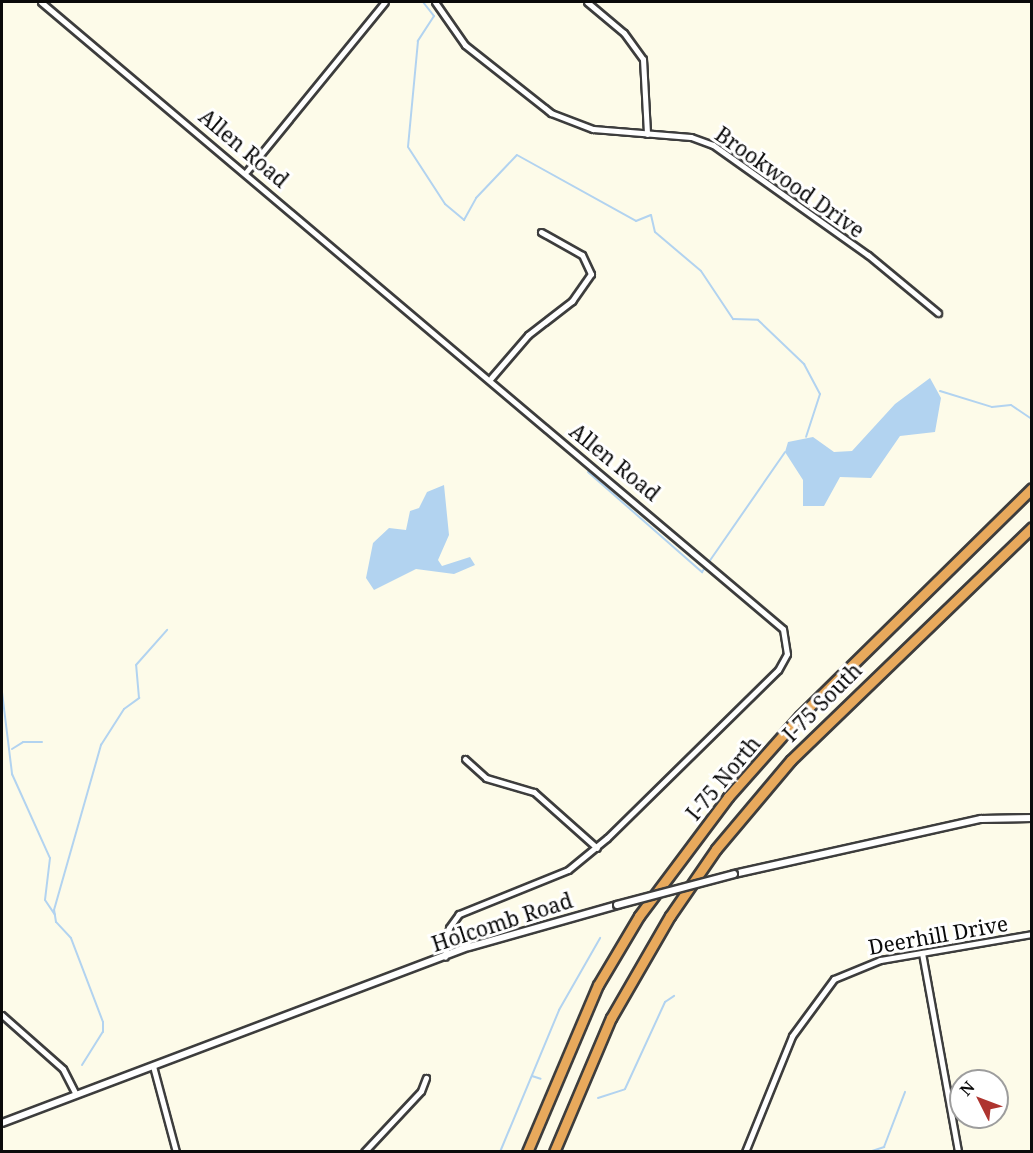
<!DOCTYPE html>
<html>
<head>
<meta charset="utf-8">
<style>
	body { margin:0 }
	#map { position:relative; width:1033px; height:1153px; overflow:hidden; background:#fdfbe9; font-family:"Noto Serif",serif }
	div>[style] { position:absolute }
	.water>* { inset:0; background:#b2d3f0 }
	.stream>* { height:2px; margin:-1px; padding:0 1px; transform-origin:1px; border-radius:1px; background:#b2d3f0 }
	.roads { filter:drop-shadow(2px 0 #3d3d3d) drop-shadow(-2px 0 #3d3d3d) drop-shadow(0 2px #3d3d3d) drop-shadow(0 -2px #3d3d3d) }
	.minor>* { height:5px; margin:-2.5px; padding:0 2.5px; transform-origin:2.5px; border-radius:2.5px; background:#fff }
	.tertiary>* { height:6px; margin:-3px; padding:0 3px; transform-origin:3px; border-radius:3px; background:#fff }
	.motorway>* { height:9px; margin:-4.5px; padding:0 4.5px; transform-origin:4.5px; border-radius:4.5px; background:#e8a95c }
	.bridges { filter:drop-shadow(2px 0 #3d3d3d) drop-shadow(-2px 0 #3d3d3d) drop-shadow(0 2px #3d3d3d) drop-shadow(0 -2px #3d3d3d) }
	.tertiary-bridge>* { height:6px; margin:-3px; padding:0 3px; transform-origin:3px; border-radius:3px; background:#fff }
	span { translate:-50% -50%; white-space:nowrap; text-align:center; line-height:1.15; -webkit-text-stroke:6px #fff; paint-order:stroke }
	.street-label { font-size:21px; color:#0a0a0a }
	.frame { position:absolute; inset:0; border:3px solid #0a0a0a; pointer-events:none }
	.north { position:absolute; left:949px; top:1069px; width:60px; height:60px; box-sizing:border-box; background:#fff; border:2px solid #9d9d9d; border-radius:50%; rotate:312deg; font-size:16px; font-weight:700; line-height:24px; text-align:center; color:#0a0a0a }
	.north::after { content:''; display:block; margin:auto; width:21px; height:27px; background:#ae342f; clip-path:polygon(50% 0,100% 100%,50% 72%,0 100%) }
</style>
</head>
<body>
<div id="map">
	<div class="water">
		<div style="clip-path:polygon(930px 378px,941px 398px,935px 432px,900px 436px,871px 478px,840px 477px,824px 506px,803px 506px,803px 480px,785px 452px,788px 442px,813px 437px,834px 452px,852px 451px,895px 404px)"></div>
		<div style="clip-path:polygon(444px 485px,449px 535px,438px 560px,442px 566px,470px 557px,475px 565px,454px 574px,416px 569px,374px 590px,366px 578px,373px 543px,389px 528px,406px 530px,410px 511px,419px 508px,427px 492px)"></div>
	</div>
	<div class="stream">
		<div style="left:423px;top:2px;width:18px;rotate:52deg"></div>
		<div style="left:434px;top:16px;width:30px;rotate:123deg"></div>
		<div style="left:418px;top:41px;width:106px;rotate:95.4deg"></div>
		<div style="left:408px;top:147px;width:68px;rotate:57deg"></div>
		<div style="left:445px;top:204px;width:25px;rotate:40deg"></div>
		<div style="left:464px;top:220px;width:25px;rotate:-61deg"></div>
		<div style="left:476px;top:198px;width:59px;rotate:-46.4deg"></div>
		<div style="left:517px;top:155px;width:136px;rotate:29deg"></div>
		<div style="left:636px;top:221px;width:16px;rotate:-22deg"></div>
		<div style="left:651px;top:215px;width:17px;rotate:77deg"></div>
		<div style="left:655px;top:232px;width:60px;rotate:40.3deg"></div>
		<div style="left:701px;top:271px;width:58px;rotate:56.3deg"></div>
		<div style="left:733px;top:319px;width:25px;rotate:2deg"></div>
		<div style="left:758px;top:320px;width:64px;rotate:43.7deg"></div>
		<div style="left:804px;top:364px;width:34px;rotate:62deg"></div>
		<div style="left:820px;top:394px;width:45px;rotate:108deg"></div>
		<div style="left:940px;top:391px;width:54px;rotate:17.1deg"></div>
		<div style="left:992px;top:407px;width:19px;rotate:-6deg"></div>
		<div style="left:1011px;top:405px;width:25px;rotate:34deg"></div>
		<div style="left:588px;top:472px;width:152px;rotate:41.3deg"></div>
		<div style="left:702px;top:572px;width:146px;rotate:-55.3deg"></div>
		<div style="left:2px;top:692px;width:83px;rotate:83deg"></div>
		<div style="left:12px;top:774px;width:92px;rotate:65.7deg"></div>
		<div style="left:50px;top:858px;width:42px;rotate:96.8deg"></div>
		<div style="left:45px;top:900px;width:18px;rotate:56deg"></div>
		<div style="left:12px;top:749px;width:13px;rotate:-32deg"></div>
		<div style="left:23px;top:742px;width:19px"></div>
		<div style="left:82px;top:1065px;width:39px;rotate:-58deg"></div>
		<div style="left:103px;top:1032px;width:10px;rotate:-90deg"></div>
		<div style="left:103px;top:1022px;width:90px;rotate:-110.9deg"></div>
		<div style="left:71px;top:938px;width:22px;rotate:-133deg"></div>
		<div style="left:56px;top:922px;width:12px;rotate:-99deg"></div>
		<div style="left:54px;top:910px;width:172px;rotate:-74.1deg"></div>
		<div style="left:101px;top:745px;width:43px;rotate:-57.4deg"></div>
		<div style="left:124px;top:709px;width:19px;rotate:-36deg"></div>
		<div style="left:139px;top:698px;width:33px;rotate:-95deg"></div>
		<div style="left:136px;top:665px;width:47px;rotate:-48.5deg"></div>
		<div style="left:532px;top:1076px;width:9px;rotate:18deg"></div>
		<div style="left:598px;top:1098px;width:28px;rotate:-18deg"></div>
		<div style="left:625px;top:1089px;width:96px;rotate:-65.3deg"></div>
		<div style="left:665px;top:1002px;width:11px;rotate:-34deg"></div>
		<div style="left:500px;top:1152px;width:154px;rotate:-67.4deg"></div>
		<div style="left:559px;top:1010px;width:83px;rotate:-60.3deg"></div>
		<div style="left:869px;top:1152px;width:16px;rotate:-18deg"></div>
		<div style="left:884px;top:1147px;width:59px;rotate:-69.1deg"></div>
	</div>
	<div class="roads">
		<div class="minor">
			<div style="left:41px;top:2px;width:971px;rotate:40.2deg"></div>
			<div style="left:783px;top:629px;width:25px;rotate:81deg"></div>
			<div style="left:787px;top:654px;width:18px;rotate:119deg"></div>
			<div style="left:778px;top:670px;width:240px;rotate:135.5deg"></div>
			<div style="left:607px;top:838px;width:50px;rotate:140.6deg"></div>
			<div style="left:568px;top:870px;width:118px;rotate:158deg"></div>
			<div style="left:459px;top:914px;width:17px;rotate:126deg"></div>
			<div style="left:449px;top:928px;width:29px;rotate:98deg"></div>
			<div style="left:435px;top:2px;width:52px;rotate:55.1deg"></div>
			<div style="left:465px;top:45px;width:110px;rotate:38.3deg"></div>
			<div style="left:551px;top:113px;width:45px;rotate:20.9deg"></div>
			<div style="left:593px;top:129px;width:98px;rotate:4.7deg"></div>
			<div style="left:691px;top:137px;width:23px;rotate:20deg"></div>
			<div style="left:713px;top:145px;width:190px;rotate:35.4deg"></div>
			<div style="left:868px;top:255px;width:91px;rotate:39.6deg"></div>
			<div style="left:587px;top:2px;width:48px;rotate:40deg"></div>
			<div style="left:624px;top:33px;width:32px;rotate:54deg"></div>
			<div style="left:643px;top:59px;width:75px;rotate:86.9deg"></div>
			<div style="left:247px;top:171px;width:218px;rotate:-50.8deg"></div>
			<div style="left:491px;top:378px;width:57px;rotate:-49.3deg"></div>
			<div style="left:528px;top:335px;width:56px;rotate:-37.7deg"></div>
			<div style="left:572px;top:301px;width:33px;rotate:-55deg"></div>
			<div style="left:591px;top:274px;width:21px;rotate:-115deg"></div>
			<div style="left:582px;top:255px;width:47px;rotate:-150.7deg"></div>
			<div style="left:465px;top:759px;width:28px;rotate:42deg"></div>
			<div style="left:486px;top:778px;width:50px;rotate:16.3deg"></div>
			<div style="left:534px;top:792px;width:84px;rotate:41.6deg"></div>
			<div style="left:922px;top:953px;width:202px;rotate:79.7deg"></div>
			<div style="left:2px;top:1015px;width:81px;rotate:41.5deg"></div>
			<div style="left:63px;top:1069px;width:28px;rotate:63deg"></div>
			<div style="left:153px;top:1066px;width:89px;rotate:75deg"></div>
			<div style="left:364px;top:1152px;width:83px;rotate:-46.9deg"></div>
			<div style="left:421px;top:1091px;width:14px;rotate:-69deg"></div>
			<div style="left:745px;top:1152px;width:125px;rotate:-67.9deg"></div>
			<div style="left:792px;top:1036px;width:71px;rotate:-53.6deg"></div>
			<div style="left:834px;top:979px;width:50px;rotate:-22.4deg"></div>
			<div style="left:880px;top:960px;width:154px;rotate:-9.7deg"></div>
		</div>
		<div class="tertiary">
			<div style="left:734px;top:874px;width:253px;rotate:-12.6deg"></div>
			<div style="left:981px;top:819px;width:51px;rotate:-1.1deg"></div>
			<div style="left:2px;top:1123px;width:499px;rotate:-20.7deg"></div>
			<div style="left:469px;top:947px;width:154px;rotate:-15.8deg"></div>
		</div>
		<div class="motorway">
			<div style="left:527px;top:1152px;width:181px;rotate:-67deg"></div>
			<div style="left:598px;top:985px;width:80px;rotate:-59.3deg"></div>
			<div style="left:639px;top:916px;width:149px;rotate:-53.2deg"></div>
			<div style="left:728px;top:797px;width:108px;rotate:-48.4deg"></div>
			<div style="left:800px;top:716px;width:325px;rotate:-44.5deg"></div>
			<div style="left:554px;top:1152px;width:146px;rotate:-67deg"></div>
			<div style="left:611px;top:1018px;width:118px;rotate:-60deg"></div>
			<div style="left:670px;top:916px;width:81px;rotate:-55.5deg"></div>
			<div style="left:716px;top:849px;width:116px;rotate:-49.9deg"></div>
			<div style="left:791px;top:760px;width:335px;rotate:-44deg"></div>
		</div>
	</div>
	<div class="bridges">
		<div class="tertiary-bridge">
			<div style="left:617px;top:905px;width:121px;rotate:-14.8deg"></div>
		</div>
	</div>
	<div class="street-label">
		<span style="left:244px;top:148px;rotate:40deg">Allen Road</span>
		<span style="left:790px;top:182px;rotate:35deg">Brookwood Drive</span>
		<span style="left:615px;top:462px;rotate:39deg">Allen Road</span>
		<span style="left:822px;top:702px;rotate:-45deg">I-75 South</span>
		<span style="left:723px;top:778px;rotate:-50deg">I-75 North</span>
		<span style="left:502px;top:922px;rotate:-18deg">Holcomb Road</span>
		<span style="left:938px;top:935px;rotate:-10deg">Deerhill Drive</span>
	</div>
	<div class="frame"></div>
	<div class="north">N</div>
</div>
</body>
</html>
